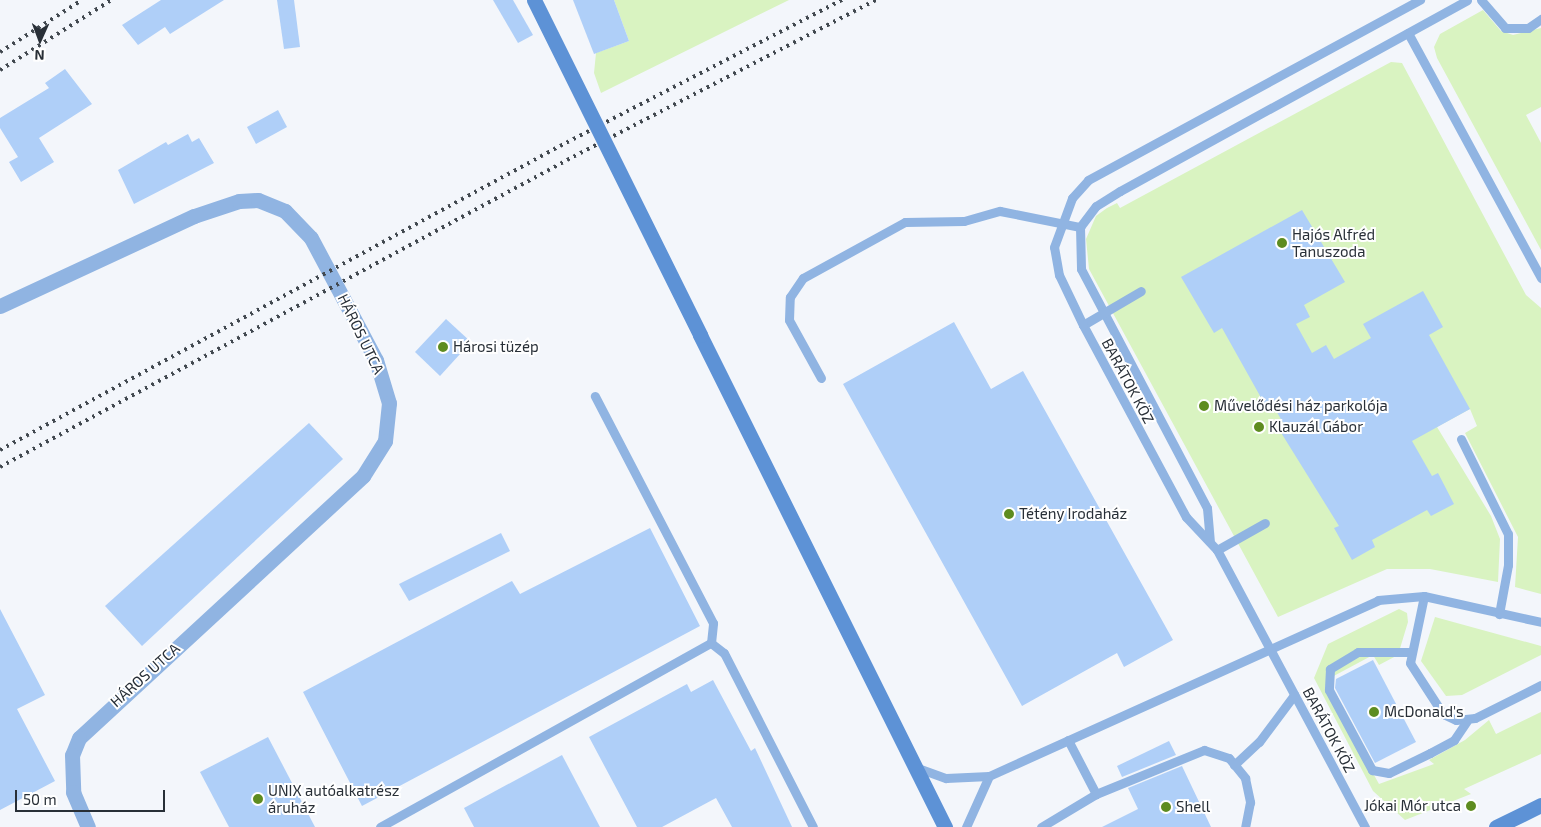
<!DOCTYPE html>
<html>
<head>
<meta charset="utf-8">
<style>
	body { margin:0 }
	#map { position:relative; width:1541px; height:827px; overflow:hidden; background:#f3f6fb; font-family:"Exo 2",sans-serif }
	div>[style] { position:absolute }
	.green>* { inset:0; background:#d9f3c1 }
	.building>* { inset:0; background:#afcff8 }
	.lane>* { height:9px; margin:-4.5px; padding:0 4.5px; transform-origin:4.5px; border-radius:4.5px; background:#90b4e2 }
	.street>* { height:15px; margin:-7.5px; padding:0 7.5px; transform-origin:7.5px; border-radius:7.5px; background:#90b4e2 }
	.secondary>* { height:15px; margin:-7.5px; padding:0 7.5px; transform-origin:7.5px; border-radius:7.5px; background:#5d92d6 }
	.rail>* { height:4px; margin-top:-2px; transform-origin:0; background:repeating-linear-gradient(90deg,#41484f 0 2.5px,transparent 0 7.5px) }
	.secondary-bridge>* { height:15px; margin:-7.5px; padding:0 7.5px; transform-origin:7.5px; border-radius:7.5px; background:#5d92d6 }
	.dots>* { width:14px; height:14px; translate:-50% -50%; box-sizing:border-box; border:2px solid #fff; border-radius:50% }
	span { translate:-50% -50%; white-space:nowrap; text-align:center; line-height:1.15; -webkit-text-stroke:4px #fff; paint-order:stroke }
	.poi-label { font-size:15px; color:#282f37 }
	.left { translate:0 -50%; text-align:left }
	.right { translate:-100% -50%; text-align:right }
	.street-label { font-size:15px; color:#282f37 }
	.north { position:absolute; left:15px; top:15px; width:50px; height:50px; -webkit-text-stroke:4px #fff; paint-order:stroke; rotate:182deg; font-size:14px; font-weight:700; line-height:20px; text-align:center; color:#282f37 }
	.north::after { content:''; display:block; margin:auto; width:18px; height:22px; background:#282f37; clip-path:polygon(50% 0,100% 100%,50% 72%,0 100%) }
	.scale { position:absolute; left:15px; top:790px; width:150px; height:22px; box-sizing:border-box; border:2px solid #282f37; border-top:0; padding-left:6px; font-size:15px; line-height:18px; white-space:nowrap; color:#282f37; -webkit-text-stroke:4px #fff; paint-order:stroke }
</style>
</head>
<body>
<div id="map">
	<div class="green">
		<div style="clip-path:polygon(614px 0,789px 0,601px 93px,594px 73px,596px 53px,629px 41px)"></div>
		<div style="clip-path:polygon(1483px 10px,1501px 31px,1513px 35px,1541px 28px,1541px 107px,1526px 115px,1541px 143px,1541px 250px,1437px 58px,1434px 47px,1440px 34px)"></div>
		<div style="clip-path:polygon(1391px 62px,1402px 63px,1526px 295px,1541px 308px,1541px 594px,1515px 587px,1518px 537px,1465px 433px,1477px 426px,1470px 409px,1437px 427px,1491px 516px,1500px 539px,1498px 582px,1430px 569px,1387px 569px,1278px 617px,1089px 269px,1086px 239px,1096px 216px,1107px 208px,1117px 203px,1120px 208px)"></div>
		<div style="clip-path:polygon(1399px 609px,1407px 613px,1408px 622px,1398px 655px,1379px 665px,1373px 655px,1330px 678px,1325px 687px,1379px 784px,1434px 764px,1429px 760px,1465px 740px,1489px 720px,1496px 734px,1541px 712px,1541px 754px,1464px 789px,1471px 794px,1405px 820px,1373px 791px,1314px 678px,1328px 644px)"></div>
		<div style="clip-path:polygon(1435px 617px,1541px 646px,1541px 655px,1462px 695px,1446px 696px,1421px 661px)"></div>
	</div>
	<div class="building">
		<div style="clip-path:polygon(161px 0,224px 0,170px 34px,165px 27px,138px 45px,122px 25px)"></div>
		<div style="clip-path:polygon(277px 0,294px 0,300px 47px,284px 49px)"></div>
		<div style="clip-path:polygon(493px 0,513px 0,533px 35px,518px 43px)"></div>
		<div style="clip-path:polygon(573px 0,614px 0,629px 41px,594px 54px)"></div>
		<div style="clip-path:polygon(65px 69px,92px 104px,39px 138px,54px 162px,21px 182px,9px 162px,18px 157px,0 128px,0 118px,49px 88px,45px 83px)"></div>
		<div style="clip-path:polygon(278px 110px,287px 127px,256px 144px,247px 127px)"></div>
		<div style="clip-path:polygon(188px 134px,192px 142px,199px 138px,214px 163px,134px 204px,118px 170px,166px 142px,168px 145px)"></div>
		<div style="clip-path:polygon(1302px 210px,1345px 282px,1304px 305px,1310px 317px,1296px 324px,1312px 353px,1326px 345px,1334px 359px,1371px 338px,1363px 324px,1423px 291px,1443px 327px,1429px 335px,1470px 409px,1412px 441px,1432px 476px,1438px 473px,1454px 504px,1431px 516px,1427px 510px,1372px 540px,1375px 547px,1352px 560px,1334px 528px,1339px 526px,1280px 431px,1286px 428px,1270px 400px,1264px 403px,1222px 328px,1214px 333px,1181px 277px)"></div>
		<div style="clip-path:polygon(446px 319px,471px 342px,440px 376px,415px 352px)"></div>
		<div style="clip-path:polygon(954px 322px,991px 389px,1023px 371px,1173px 640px,1124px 667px,1117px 653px,1022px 706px,843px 384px)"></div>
		<div style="clip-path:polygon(309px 423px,343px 459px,142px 646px,105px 606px)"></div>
		<div style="clip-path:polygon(650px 528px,700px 626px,362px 806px,303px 692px,512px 581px,520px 594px)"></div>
		<div style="clip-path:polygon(501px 533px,510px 551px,409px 601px,399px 584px)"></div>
		<div style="clip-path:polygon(0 609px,45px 695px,17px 709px,55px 781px,0 810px)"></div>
		<div style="clip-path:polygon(1373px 660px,1416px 742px,1375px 763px,1335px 688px,1336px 679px)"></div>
		<div style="clip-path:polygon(713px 680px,751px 751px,755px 748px,792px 827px,732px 827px,716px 798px,662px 827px,637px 827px,589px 737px,687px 684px,691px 692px)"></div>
		<div style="clip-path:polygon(268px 737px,315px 827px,229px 827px,200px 772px)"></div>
		<div style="clip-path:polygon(1169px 741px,1176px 755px,1122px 777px,1117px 766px)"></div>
		<div style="clip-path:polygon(562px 755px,600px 827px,474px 827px,464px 808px)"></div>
		<div style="clip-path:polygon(1182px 766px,1211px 827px,1102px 827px,1138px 809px,1128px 788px)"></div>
	</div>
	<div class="lane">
		<div style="left:1481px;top:0;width:37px;rotate:49deg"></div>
		<div style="left:1505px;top:28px;width:23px"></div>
		<div style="left:1528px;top:28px;width:16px;rotate:-35deg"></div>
		<div style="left:1408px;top:33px;width:279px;rotate:61.5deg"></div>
		<div style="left:1080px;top:227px;width:26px;rotate:-53deg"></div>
		<div style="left:1096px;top:206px;width:28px;rotate:-32deg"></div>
		<div style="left:1120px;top:191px;width:396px;rotate:-28.8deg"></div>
		<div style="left:1080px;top:227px;width:42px;rotate:88.6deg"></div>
		<div style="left:1081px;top:269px;width:270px;rotate:62.2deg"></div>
		<div style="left:1207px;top:508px;width:32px;rotate:85deg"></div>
		<div style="left:1083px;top:325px;width:67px;rotate:-30.4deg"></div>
		<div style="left:821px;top:378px;width:66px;rotate:-118.9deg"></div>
		<div style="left:789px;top:320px;width:23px;rotate:-88deg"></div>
		<div style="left:790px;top:297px;width:23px;rotate:-56deg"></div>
		<div style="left:803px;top:278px;width:116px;rotate:-28.8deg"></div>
		<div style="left:905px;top:222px;width:59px;rotate:-1deg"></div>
		<div style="left:964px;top:221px;width:37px;rotate:-16deg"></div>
		<div style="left:1000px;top:211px;width:82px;rotate:11.3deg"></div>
		<div style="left:1461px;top:439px;width:106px;rotate:63.7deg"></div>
		<div style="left:1508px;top:534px;width:31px;rotate:90deg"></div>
		<div style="left:1508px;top:565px;width:50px;rotate:100.4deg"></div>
		<div style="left:1217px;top:550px;width:55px;rotate:-29.4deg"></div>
		<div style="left:1424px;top:596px;width:68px;rotate:101.8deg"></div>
		<div style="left:1410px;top:663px;width:61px;rotate:57.1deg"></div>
		<div style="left:1443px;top:714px;width:14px;rotate:25deg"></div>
		<div style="left:1456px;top:720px;width:19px;rotate:-6deg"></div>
		<div style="left:1475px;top:718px;width:74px;rotate:-26.6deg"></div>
		<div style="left:711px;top:643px;width:16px;rotate:38deg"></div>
		<div style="left:724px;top:653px;width:195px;rotate:62.9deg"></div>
		<div style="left:1410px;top:652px;width:52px;rotate:180deg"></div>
		<div style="left:1358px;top:652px;width:33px;rotate:149deg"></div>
		<div style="left:1330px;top:669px;width:21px;rotate:93deg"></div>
		<div style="left:1329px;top:690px;width:91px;rotate:61.7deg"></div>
		<div style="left:1372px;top:770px;width:17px;rotate:10deg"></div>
		<div style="left:1389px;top:773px;width:46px;rotate:-26deg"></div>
		<div style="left:1430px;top:753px;width:27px;rotate:-28deg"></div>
		<div style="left:1454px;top:740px;width:23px;rotate:-56deg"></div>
		<div style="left:1068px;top:740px;width:61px;rotate:62.6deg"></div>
		<div style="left:1234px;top:765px;width:34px;rotate:-43deg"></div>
		<div style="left:1259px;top:742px;width:59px;rotate:-53.3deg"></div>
		<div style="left:915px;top:767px;width:33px;rotate:20deg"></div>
		<div style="left:946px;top:778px;width:43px;rotate:-2.7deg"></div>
		<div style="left:989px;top:776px;width:427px;rotate:-24.3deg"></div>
		<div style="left:1378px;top:600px;width:46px;rotate:-5deg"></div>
		<div style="left:1424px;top:596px;width:120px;rotate:12.5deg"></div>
		<div style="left:380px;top:827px;width:379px;rotate:-29.1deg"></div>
		<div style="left:711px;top:643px;width:20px;rotate:-84deg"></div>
		<div style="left:713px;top:623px;width:256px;rotate:-117.5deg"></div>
		<div style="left:966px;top:827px;width:56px;rotate:-65.7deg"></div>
		<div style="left:1041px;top:827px;width:64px;rotate:-31deg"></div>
		<div style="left:1096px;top:794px;width:117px;rotate:-22.2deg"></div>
		<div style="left:1204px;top:750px;width:26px;rotate:18deg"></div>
		<div style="left:1229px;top:758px;width:26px;rotate:51deg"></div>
		<div style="left:1245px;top:778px;width:25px;rotate:78deg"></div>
		<div style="left:1250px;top:802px;width:25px;rotate:101deg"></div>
		<div style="left:1365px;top:827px;width:314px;rotate:-118.1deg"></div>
		<div style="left:1217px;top:550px;width:45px;rotate:-133.2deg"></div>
		<div style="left:1186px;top:517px;width:218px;rotate:-118.2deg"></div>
		<div style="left:1083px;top:325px;width:55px;rotate:-115.6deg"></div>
		<div style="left:1059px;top:275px;width:28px;rotate:-100deg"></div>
		<div style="left:1054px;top:247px;width:52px;rotate:-69.8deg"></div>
		<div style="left:1072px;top:198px;width:24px;rotate:-48deg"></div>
		<div style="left:1088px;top:180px;width:378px;rotate:-28.5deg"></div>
	</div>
	<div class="street">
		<div style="left:0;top:306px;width:214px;rotate:-24.9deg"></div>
		<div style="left:194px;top:216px;width:47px;rotate:-18.4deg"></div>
		<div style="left:239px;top:201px;width:19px;rotate:-3deg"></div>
		<div style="left:258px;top:200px;width:29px;rotate:22deg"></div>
		<div style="left:285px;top:211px;width:37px;rotate:46deg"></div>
		<div style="left:311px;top:238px;width:138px;rotate:62deg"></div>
		<div style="left:376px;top:360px;width:45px;rotate:73.2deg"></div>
		<div style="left:389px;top:403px;width:38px;rotate:96deg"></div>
		<div style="left:385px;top:441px;width:41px;rotate:122.2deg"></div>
		<div style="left:363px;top:476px;width:386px;rotate:137.3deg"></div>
		<div style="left:79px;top:738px;width:18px;rotate:112deg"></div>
		<div style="left:72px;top:755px;width:37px;rotate:88deg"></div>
		<div style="left:73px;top:792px;width:38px;rotate:67deg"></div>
	</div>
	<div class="secondary">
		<div style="left:700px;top:335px;width:550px;rotate:63.53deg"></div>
		<div style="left:1496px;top:827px;width:50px;rotate:-26.1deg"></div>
	</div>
	<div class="rail">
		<div style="left:0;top:52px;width:97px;rotate:-32.4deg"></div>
		<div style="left:0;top:70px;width:131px;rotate:-32.2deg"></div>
		<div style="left:0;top:450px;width:637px;rotate:-28.5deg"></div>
		<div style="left:560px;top:146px;width:318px;rotate:-27.4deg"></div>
		<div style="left:0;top:467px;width:645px;rotate:-28.43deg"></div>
		<div style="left:567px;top:160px;width:348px;rotate:-27.4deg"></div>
	</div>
	<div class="secondary-bridge">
		<div style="left:534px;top:0;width:374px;rotate:63.6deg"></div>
	</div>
	<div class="dots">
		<div style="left:1282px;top:243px;background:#5e8c20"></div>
		<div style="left:443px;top:347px;background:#5e8c20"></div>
		<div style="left:1204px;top:406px;background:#5e8c20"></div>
		<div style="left:1259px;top:427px;background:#5e8c20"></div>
		<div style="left:1009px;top:514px;background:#5e8c20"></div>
		<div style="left:1374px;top:712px;background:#5e8c20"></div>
		<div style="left:258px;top:799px;background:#5e8c20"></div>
		<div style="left:1471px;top:806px;background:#5e8c20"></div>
		<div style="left:1166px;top:807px;background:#5e8c20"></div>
	</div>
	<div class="poi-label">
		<span class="left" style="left:1292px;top:243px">Hajós Alfréd<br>Tanuszoda</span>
		<span class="left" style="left:453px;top:347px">Hárosi tüzép</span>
		<span class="left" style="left:1214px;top:406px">Művelődési ház parkolója</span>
		<span class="left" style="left:1269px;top:427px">Klauzál Gábor</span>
		<span class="left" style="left:1019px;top:514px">Tétény Irodaház</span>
		<span class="left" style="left:1384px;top:712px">McDonald's</span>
		<span class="left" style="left:268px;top:799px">UNIX autóalkatrész<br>áruház</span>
		<span class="right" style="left:1461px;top:806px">Jókai Mór utca</span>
		<span class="left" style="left:1176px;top:807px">Shell</span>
	</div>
	<div class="street-label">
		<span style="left:361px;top:334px;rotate:64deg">HÁROS UTCA</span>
		<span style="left:1128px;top:381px;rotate:62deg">BARÁTOK KÖZ</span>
		<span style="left:145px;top:675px;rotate:-42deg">HÁROS UTCA</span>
		<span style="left:1329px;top:730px;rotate:62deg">BARÁTOK KÖZ</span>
	</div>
	<div class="north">N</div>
	<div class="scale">50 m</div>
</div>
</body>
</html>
